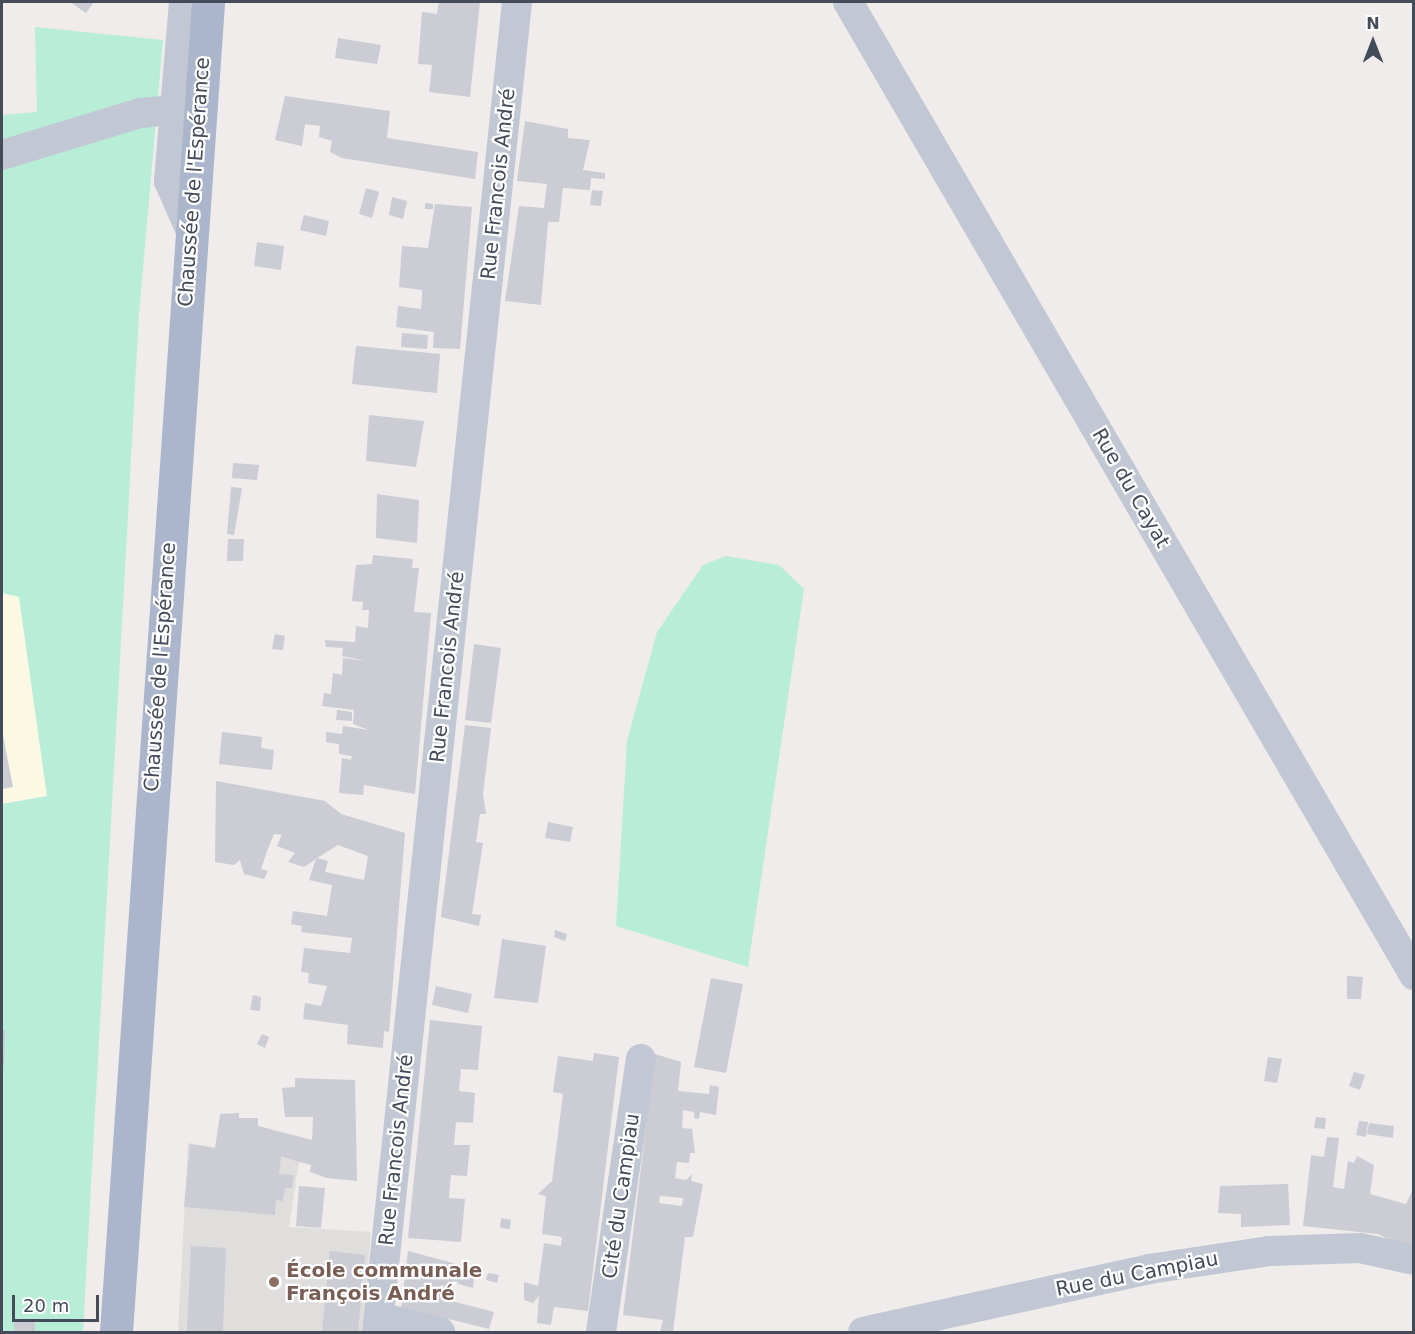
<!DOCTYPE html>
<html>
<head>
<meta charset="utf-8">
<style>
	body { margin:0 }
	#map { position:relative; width:1415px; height:1334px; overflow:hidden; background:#efeceb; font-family:"DejaVu Sans",sans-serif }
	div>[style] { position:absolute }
	.commercial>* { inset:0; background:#fbf9e3 }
	.education>* { inset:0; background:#e0dddd }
	.green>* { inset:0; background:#b8eed7 }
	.building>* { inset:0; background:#cbccd4 }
	.minor>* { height:30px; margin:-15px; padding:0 15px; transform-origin:15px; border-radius:15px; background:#c2c8d3 }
	.major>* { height:33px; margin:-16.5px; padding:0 16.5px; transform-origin:16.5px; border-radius:16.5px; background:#abb5cb }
	.dots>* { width:16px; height:16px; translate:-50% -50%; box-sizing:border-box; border:3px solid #fff; border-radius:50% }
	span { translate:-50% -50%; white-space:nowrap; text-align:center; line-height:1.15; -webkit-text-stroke:4.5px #fff; paint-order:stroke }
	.street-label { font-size:20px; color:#444b59 }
	.education-label { font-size:20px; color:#785e54; font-weight:700 }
	.left { translate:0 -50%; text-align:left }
	.frame { position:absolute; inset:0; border:3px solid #444b59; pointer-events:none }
	.north { position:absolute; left:1343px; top:12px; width:60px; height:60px; -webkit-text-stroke:4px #fff; paint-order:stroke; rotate:0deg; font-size:16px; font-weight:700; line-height:24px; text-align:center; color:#444b59 }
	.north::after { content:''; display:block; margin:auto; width:21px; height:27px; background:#444b59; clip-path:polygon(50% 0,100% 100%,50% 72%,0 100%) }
	.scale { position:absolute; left:12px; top:1295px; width:87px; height:27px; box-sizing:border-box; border:3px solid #444b59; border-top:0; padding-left:8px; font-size:18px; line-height:21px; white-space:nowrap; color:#444b59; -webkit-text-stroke:4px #fff; paint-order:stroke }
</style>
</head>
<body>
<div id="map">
	<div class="commercial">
		<div style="clip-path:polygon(2px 593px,19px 596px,47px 796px,2px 804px)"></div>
	</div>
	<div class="education">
		<div style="clip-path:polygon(188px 1143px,299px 1161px,289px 1227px,371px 1232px,362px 1332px,178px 1332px)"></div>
	</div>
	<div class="green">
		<div style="clip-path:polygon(35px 27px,163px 40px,139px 314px,83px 1332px,2px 1332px,2px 804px,47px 796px,19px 597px,2px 593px,2px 115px,37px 112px)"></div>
		<div style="clip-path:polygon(726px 556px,779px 565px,804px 589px,748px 967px,616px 926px,627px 741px,657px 632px,703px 565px)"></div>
	</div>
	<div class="building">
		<div style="clip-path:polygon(70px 2px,94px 2px,86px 13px)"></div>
		<div style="clip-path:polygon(439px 2px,480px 2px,470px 97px,429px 92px,432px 65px,418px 64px,422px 12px,437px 14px)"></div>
		<div style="clip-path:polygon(338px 38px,381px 45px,377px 64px,335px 58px)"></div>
		<div style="clip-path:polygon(285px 96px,390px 111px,387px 138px,478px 152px,475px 179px,342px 158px,330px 152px,332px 141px,319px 137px,320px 126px,305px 124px,302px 146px,275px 140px)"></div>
		<div style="clip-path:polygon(525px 121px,568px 129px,568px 138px,590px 140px,583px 170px,605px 173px,605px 179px,591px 178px,590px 190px,563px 188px,559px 222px,548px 222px,541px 305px,505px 301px,519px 206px,544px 208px,547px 184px,517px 181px)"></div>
		<div style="clip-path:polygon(366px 188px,379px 192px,372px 218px,359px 214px)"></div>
		<div style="clip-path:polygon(592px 190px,603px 191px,601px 206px,590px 205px)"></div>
		<div style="clip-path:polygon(392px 197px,407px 201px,403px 219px,389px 215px)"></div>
		<div style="clip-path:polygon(425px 203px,433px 204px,433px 209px,425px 209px)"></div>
		<div style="clip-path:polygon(435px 204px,472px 207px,460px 349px,433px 348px,434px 332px,396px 327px,398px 306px,421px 309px,422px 296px,422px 290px,399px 287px,402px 246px,428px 248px)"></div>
		<div style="clip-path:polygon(304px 215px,329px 221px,326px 236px,300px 230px)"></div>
		<div style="clip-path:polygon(257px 242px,284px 246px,281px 270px,254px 266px)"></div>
		<div style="clip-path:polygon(402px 333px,428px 335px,427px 349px,401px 347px)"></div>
		<div style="clip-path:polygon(356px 346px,440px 354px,437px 393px,352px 384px)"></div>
		<div style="clip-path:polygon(369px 415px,424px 421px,416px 467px,366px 461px)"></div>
		<div style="clip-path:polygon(233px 463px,259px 465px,257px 480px,232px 478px)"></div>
		<div style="clip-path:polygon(231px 487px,242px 488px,234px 535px,227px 534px)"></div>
		<div style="clip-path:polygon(377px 494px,419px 500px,417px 543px,376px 538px)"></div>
		<div style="clip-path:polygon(228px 539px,244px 539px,243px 561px,227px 561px)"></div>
		<div style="clip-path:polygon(373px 555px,413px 559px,412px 568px,419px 568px,414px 612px,431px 613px,415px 794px,364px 785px,363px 795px,339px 793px,342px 758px,351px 760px,352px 756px,339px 754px,339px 744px,326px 742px,326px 732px,342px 734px,343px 726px,369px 730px,353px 724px,354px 710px,322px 706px,324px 693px,331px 694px,333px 673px,342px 675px,343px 658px,366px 661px,342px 656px,343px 648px,326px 647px,325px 640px,355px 642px,356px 626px,368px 628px,369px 610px,362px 610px,363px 602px,352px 601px,356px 565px,372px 564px)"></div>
		<div style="clip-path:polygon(275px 634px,285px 636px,283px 650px,272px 649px)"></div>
		<div style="clip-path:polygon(474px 644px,501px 648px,491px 723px,465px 720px)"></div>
		<div style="clip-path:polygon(337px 710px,352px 712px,352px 721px,336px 720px)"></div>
		<div style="clip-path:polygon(465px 725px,491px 728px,483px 794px,486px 814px,480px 814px,476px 842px,483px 843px,472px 914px,481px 915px,479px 926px,441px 917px)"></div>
		<div style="clip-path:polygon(2px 730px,13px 787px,2px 789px)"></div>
		<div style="clip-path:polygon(222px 732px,262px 737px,261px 748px,274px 750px,272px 770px,219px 764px)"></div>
		<div style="clip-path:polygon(evenodd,216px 781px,325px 801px,341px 814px,405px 833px,389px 1032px,384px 1031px,383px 1048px,347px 1044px,348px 1025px,303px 1019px,305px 1003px,321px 1006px,327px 986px,308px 983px,309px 973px,301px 972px,304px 948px,350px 953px,352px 938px,301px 932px,302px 926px,291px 924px,293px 911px,327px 916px,332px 885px,309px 880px,316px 859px,304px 867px,288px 862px,295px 853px,277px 846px,282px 835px,274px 834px,267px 851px,261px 869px,268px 871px,264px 879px,244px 874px,240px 860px,234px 865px,215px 862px,216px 781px,338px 845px,368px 856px,364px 880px,325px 872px,328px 861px,317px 858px,338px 845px)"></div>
		<div style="clip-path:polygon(548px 822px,573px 827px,570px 842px,545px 838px)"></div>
		<div style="clip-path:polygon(555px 930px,567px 934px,565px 941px,554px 937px)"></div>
		<div style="clip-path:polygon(502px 939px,546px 946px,538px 1003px,494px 998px)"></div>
		<div style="clip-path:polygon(1347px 976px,1363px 977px,1361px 999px,1347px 999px)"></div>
		<div style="clip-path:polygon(711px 978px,743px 984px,726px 1073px,694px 1067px)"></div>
		<div style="clip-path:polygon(436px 986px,472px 994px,468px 1013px,432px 1005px)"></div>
		<div style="clip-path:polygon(253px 995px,261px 997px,260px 1011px,250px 1010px)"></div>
		<div style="clip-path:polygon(430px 1020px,482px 1026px,478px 1070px,461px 1069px,459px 1091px,475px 1093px,473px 1123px,456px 1122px,454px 1145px,470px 1145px,467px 1176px,451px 1175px,450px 1185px,449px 1198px,465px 1199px,461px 1242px,408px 1238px)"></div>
		<div style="clip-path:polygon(2px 1030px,5px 1030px,4px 1066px,2px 1066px)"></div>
		<div style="clip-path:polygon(262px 1034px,269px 1037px,265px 1048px,257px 1044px)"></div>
		<div style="clip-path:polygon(594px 1053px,619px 1057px,588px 1311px,554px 1307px,551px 1325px,537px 1323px,539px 1296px,533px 1303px,524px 1300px,524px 1282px,538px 1286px,544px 1243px,561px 1246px,562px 1237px,542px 1234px,546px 1196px,538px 1194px,552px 1181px,563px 1094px,553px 1092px,558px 1056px,593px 1061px)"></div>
		<div style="clip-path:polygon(evenodd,655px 1054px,681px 1062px,678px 1091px,709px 1094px,710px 1085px,719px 1087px,716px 1115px,700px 1112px,699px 1119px,694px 1118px,694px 1112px,683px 1110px,682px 1128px,692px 1129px,695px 1153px,690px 1153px,689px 1163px,677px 1162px,675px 1178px,686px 1180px,692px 1174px,691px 1181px,703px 1184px,693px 1237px,685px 1237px,673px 1332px,660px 1332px,663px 1320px,623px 1315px,655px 1054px,660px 1196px,683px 1198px,682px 1206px,659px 1203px,660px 1196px)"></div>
		<div style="clip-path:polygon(1268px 1057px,1282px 1059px,1277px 1083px,1264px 1081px)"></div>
		<div style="clip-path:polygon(1354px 1072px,1365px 1075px,1360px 1090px,1349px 1086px)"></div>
		<div style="clip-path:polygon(295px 1078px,355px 1080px,357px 1181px,327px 1178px,310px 1172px,311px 1165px,281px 1157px,279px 1174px,294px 1175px,292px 1188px,285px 1188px,283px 1201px,276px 1200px,275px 1215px,184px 1207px,190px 1144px,215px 1148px,220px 1114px,239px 1113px,239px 1118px,258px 1118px,258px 1126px,312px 1140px,313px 1117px,285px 1117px,282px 1088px,295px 1087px)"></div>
		<div style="clip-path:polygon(1316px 1117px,1326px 1118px,1325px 1129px,1314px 1128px)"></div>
		<div style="clip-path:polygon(1359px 1121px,1368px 1122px,1366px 1137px,1356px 1135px)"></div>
		<div style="clip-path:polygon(1369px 1123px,1394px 1126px,1393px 1138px,1367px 1134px)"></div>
		<div style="clip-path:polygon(1327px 1137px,1339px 1138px,1333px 1187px,1344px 1189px,1348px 1161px,1354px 1163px,1357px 1156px,1374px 1165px,1370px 1194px,1406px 1204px,1413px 1189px,1413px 1252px,1378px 1234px,1303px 1226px,1311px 1155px,1324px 1157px)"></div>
		<div style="clip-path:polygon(1288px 1184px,1290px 1225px,1241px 1227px,1241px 1214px,1218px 1213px,1220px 1186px)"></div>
		<div style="clip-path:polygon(299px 1186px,325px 1188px,321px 1228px,296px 1226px)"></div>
		<div style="clip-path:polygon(501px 1218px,511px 1220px,510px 1229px,500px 1228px)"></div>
		<div style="clip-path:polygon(191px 1246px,226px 1248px,223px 1332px,187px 1332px)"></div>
		<div style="clip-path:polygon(330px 1251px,365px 1255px,358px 1332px,322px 1332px)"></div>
		<div style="clip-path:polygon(408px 1251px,475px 1269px,473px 1288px,452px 1282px,448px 1300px,494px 1312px,489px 1329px,449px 1319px,448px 1328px,401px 1309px)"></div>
		<div style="clip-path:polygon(488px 1273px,499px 1275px,497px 1283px,486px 1280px)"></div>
		<div style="clip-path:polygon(14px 1322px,35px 1322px,35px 1332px,14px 1332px)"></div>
	</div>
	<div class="minor">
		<div style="left:184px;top:2px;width:180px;rotate:94.8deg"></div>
		<div style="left:169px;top:181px;width:52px;rotate:66.4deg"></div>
		<div style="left:848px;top:2px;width:1126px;rotate:59.81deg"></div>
		<div style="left:2px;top:155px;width:144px;rotate:-16.9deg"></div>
		<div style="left:140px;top:113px;width:32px;rotate:-5deg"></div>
		<div style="left:379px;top:1317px;width:63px;rotate:13.8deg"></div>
		<div style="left:377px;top:1332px;width:1337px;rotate:-83.99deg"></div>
		<div style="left:601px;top:1332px;width:276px;rotate:-81.7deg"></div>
		<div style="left:863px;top:1332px;width:293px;rotate:-12.4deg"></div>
		<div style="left:1149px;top:1269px;width:121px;rotate:-8.5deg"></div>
		<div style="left:1269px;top:1251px;width:91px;rotate:-1.9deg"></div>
		<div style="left:1360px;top:1248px;width:55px;rotate:12.5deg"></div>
	</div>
	<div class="major">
		<div style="left:116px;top:1332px;width:1333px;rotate:-86.04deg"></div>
	</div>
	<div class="dots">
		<div style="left:274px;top:1282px;background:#8d6e63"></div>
	</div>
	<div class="street-label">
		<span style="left:194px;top:182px;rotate:-86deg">Chaussée de l'Espérance</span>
		<span style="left:498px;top:184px;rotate:-84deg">Rue Francois André</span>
		<span style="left:1131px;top:488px;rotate:60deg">Rue du Cayat</span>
		<span style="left:160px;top:667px;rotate:-86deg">Chaussée de l'Espérance</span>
		<span style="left:447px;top:667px;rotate:-84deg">Rue Francois André</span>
		<span style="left:396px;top:1150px;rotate:-84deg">Rue Francois André</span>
		<span style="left:621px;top:1196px;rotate:-82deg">Cité du Campiau</span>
		<span style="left:1137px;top:1274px;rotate:-11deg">Rue du Campiau</span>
	</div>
	<div class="education-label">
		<span class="left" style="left:286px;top:1282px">École communale<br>François André</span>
	</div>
	<div class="frame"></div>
	<div class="north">N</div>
	<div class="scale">20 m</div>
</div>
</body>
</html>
